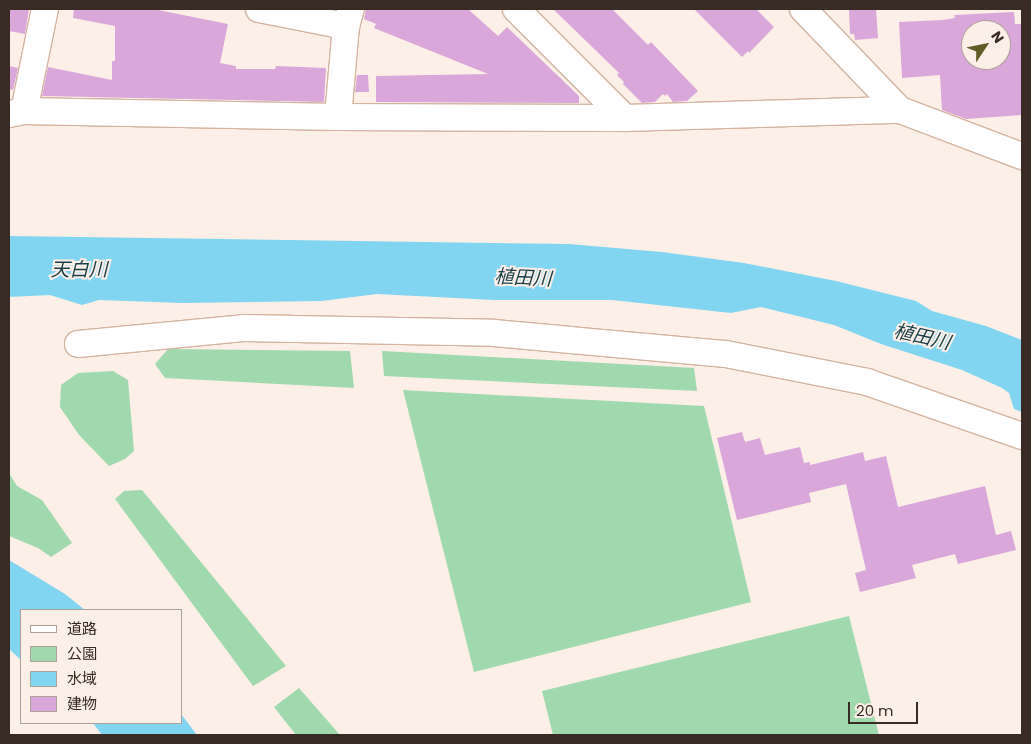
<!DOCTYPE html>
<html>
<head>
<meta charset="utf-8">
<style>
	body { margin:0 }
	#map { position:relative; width:1031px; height:744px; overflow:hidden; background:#fcefe7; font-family:Poppins,"Noto Sans JP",sans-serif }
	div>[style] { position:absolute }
	.green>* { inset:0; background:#a0d9ad }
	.water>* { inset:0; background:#81d5f0 }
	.building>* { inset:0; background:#daa7da }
	.roads { filter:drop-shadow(1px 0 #d3b4a1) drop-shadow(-1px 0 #d3b4a1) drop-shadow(0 1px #d3b4a1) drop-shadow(0 -1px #d3b4a1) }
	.minor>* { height:26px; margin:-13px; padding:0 13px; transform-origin:13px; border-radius:13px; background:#fff }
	span { translate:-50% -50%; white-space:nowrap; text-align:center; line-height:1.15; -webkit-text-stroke:4px #fcefe7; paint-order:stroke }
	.water-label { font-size:19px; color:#173e49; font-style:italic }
	.frame { position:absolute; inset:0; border:10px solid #372b23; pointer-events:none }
	.legend { position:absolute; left:20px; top:609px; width:162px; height:115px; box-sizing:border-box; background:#fcefe7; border:1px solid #ada199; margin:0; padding:6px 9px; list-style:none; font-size:15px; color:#372b23 }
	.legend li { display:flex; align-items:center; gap:10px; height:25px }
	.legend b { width:25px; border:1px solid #ada199 }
	.north { position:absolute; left:961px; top:20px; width:50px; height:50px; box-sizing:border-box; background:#fcefe7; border:1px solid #ada199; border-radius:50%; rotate:56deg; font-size:14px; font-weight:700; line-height:20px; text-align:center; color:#372b23 }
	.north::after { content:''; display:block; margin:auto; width:18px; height:22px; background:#625c28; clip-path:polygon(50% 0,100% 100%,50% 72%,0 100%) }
	.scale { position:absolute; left:848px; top:702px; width:70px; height:22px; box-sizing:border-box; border:2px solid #372b23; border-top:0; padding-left:6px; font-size:15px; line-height:18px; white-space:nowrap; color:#372b23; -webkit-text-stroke:4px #fcefe7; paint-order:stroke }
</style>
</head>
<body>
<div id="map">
	<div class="green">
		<div style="clip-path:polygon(168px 349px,350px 351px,354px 388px,165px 378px,155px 364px)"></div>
		<div style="clip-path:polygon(382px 351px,694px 368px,697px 391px,384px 376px)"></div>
		<div style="clip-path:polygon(113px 371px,128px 380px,134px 451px,125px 459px,109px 466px,79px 435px,60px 407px,61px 385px,78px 373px)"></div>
		<div style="clip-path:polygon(403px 390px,704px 406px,751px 602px,474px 672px)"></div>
		<div style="clip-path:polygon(9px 473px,17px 486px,42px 500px,72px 543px,51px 557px,38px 548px,9px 536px)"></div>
		<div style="clip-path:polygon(142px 490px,286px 666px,253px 686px,115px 499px,124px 491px)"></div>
		<div style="clip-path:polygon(849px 616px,879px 735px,553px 735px,542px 691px)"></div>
		<div style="clip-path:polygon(299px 688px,340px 735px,296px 735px,274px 707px)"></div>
	</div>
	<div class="water">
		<div style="clip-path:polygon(9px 236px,569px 244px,662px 252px,744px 263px,836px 281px,916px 301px,932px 311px,986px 326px,1022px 340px,1022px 412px,1014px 409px,1009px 393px,1002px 388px,962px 370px,881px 344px,834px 325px,761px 307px,731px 313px,612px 300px,494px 300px,377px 294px,322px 301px,183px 303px,99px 300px,82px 305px,50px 295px,9px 297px)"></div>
		<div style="clip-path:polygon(9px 560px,65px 594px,85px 610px,21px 610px,21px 660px,9px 649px)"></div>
		<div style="clip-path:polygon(181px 714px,197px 735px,102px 735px,93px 723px,181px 723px)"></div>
	</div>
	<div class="building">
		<div style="clip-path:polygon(9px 9px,29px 9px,25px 34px,9px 31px)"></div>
		<div style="clip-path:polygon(74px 9px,153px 9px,228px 24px,220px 63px,236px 66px,236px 69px,275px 69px,276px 66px,326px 68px,324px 102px,42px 96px,48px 67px,112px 80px,112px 61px,115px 61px,115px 26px,73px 18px)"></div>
		<div style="clip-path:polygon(366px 9px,468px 9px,498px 36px,507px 27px,579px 96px,579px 103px,376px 102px,376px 76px,488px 74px,374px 28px,376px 24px,364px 19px)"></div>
		<div style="clip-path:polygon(553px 9px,612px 9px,648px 45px,651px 42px,698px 91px,687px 101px,673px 102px,667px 94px,665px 96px,663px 94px,655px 102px,642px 103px,623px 84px,624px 82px,617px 75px,619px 73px)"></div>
		<div style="clip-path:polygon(694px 9px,756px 9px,774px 27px,749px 53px,748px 51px,742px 57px)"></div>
		<div style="clip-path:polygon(849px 9px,876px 9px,878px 38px,855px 40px,854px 34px,850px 34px)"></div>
		<div style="clip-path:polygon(evenodd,1014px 12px,1015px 24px,1022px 24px,1022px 115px,966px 119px,942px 110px,940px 75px,902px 78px,899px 22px,943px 20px,955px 18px,954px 15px,1014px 12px,971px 30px,1001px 30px,1001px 60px,971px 60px,971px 30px)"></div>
		<div style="clip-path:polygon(9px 66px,18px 68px,13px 90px,9px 89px)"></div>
		<div style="clip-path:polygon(357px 75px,368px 75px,369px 92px,355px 92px)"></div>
		<div style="clip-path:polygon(742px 432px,745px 442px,760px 438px,765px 455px,800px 447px,804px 463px,810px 462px,810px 465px,863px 452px,865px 461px,886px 456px,898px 507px,985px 486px,996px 535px,1011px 531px,1016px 550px,958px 564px,955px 554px,912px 565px,916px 578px,860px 592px,855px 573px,866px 570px,846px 484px,809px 493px,811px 502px,737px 520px,717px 438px)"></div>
	</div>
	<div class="roads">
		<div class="minor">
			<div style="left:259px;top:9px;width:89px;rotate:11.1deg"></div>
			<div style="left:516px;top:9px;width:154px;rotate:45deg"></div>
			<div style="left:803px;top:9px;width:140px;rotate:46.2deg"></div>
			<div style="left:24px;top:111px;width:104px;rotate:-78.4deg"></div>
			<div style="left:9px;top:114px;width:15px;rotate:-11deg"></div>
			<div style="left:24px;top:111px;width:314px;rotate:1.1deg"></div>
			<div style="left:338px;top:117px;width:287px;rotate:0.2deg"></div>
			<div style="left:625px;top:118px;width:275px;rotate:-1.7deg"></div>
			<div style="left:900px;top:110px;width:130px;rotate:20.7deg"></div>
			<div style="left:338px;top:117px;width:91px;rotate:-85deg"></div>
			<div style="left:346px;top:26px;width:18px;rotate:-74deg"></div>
			<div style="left:78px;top:344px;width:166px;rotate:-5.5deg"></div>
			<div style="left:243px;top:328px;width:251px;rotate:1.1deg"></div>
			<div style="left:494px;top:333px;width:233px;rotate:5.2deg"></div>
			<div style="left:726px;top:354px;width:144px;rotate:11.2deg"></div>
			<div style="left:867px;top:382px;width:164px;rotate:19.2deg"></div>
		</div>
	</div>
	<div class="water-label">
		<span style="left:79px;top:270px">天白川</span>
		<span style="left:523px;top:278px;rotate:3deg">植田川</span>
		<span style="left:922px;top:337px;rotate:13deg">植田川</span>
	</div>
	<div class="frame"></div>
	<ul class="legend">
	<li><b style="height:6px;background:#fff"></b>道路</li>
	<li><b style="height:14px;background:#a0d9ad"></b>公園</li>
	<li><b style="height:14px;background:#81d5f0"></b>水域</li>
	<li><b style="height:14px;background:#daa7da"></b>建物</li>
	</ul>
	<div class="north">N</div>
	<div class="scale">20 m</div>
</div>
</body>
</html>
